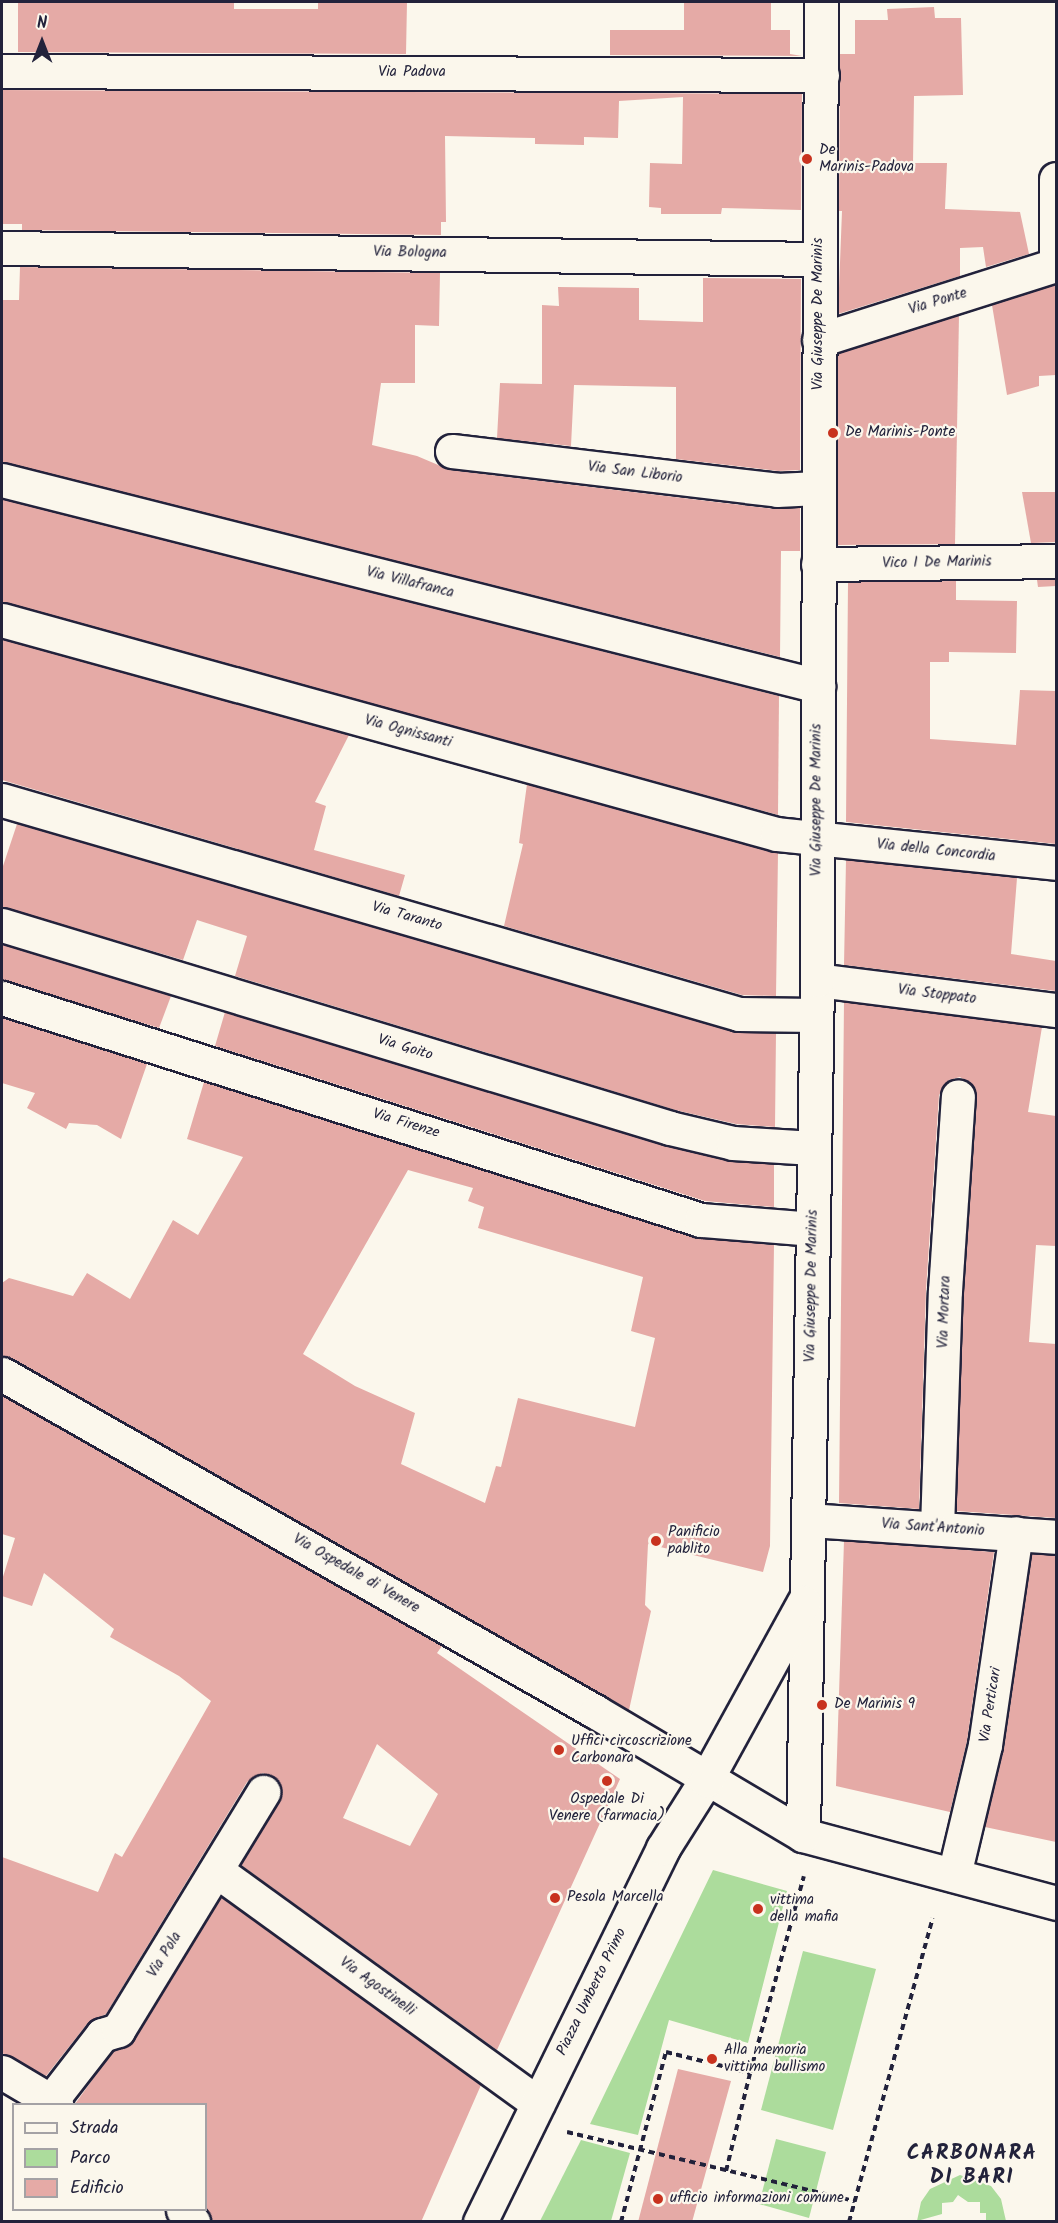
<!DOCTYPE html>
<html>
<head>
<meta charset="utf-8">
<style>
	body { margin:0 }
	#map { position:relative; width:1058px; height:2223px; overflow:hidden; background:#fbf7ec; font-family:Kalam,sans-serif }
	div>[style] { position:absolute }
	.green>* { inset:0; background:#acdc9c }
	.building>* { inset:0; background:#e5aaa6 }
	.path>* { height:4px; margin-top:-2px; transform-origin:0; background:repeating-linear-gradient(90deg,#22223b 0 6px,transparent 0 10.5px) }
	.roads { filter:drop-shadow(2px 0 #22223b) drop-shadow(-2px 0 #22223b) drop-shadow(0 2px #22223b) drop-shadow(0 -2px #22223b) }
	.minor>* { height:33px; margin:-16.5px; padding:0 16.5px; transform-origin:16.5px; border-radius:16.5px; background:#fbf7ec }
	.tertiary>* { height:33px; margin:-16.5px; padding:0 16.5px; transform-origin:16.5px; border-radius:16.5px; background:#fbf7ec }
	.dots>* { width:16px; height:16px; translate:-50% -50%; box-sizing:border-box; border:3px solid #fbf7ec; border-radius:50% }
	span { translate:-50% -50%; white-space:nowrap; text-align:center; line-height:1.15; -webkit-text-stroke:4.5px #fbf7ec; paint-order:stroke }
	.street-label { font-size:15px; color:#22223b }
	.poi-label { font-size:15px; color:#22223b }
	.left { translate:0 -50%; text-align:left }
	.district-label { font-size:21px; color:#22223b; font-weight:700; letter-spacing:1.5px }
	.frame { position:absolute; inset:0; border:3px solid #22223b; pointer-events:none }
	.legend { position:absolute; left:12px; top:2103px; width:195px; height:108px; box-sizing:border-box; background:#fbf7ec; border:2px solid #a4a2a5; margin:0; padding:8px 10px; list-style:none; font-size:18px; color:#22223b }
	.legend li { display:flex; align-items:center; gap:12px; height:30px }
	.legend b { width:30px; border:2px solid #a4a2a5 }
	.north { position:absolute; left:12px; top:12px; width:60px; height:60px; -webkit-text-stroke:4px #fbf7ec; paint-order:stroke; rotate:0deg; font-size:16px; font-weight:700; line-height:24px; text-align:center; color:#22223b }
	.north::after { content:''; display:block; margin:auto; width:21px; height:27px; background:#22223b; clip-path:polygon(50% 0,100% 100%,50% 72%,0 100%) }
</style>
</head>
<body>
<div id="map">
	<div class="green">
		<div style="clip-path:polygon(713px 1870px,787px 1891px,748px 2043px,669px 2020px,638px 2135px,590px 2124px)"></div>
		<div style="clip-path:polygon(803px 1951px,876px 1969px,833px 2130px,761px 2110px)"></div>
		<div style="clip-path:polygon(776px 2139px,826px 2152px,809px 2218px,759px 2204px)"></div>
		<div style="clip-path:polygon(581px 2140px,630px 2153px,611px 2221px,540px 2221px)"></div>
		<div style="clip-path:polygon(960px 2175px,991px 2186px,1001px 2199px,1006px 2221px,986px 2221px,986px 2213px,980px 2213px,980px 2202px,968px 2202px,958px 2195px,953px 2202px,942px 2203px,942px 2214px,917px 2221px,921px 2202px,930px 2189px)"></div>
	</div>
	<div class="building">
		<div style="clip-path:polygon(18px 2px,234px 2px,234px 9px,318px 9px,318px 2px,407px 2px,406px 54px,18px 52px)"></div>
		<div style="clip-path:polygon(684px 2px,771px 2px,771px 30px,790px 30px,790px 54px,802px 56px,610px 55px,610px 30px,684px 30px)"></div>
		<div style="clip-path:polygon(934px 7px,935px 18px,961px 18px,963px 95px,914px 96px,913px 163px,947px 163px,945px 209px,1020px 212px,1029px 254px,986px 267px,983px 247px,960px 248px,960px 276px,838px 314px,842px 211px,839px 211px,840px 54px,855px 54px,855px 20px,888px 20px,887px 9px)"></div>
		<div style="clip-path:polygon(2px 90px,802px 94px,801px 210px,722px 208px,721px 214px,661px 214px,661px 208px,649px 207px,650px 163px,682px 164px,683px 97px,619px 101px,618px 138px,584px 137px,584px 145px,535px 144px,535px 138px,445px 136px,446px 222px,441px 222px,441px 235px,22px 230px,22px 224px,2px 224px)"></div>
		<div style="clip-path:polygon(20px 267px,440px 273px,439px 326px,415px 325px,415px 383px,381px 383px,372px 445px,417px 456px,450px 470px,775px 509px,800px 508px,800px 551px,781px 551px,780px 657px,2px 462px,2px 300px,19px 300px)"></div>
		<div style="clip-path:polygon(703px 278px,801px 279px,800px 470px,778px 471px,676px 459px,676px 387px,574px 385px,571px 446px,497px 438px,500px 383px,542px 384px,542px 305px,559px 306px,558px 287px,639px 288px,639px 320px,703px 322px)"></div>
		<div style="clip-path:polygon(1056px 285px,1056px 375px,1039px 376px,1039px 386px,1007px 395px,992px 305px)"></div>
		<div style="clip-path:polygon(959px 315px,955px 544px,838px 545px,838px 354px)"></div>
		<div style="clip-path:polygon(1022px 492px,1056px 492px,1056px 542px,1031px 543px)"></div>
		<div style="clip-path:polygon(2px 499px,779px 696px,778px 815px,2px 602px)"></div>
		<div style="clip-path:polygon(1037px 580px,1056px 580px,1056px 586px,1038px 587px)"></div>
		<div style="clip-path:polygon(956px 581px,956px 600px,1017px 601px,1016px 653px,949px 652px,949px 662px,930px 662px,930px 739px,1016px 745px,1020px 690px,1056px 691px,1056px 844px,846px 822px,848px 582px)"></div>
		<div style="clip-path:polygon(2px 639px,349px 735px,315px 802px,326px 806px,314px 850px,405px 875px,399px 896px,2px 780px)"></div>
		<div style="clip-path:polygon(527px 784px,778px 853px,776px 996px,742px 995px,504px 926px,523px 844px,519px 843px)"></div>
		<div style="clip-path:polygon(17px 824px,734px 1032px,776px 1033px,775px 1127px,736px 1124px,675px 1110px,235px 976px,247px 936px,197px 920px,183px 960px,2px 907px,2px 869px)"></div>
		<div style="clip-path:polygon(846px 860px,1017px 878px,1011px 954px,1056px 961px,1056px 991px,844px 965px)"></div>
		<div style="clip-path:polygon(2px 944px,171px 996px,159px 1028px,2px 980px)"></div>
		<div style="clip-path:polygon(844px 1002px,1042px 1027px,1028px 1112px,1056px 1116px,1056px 1246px,1036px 1245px,1029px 1342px,1056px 1344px,1056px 1518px,956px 1511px,964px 1292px,977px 1097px,975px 1087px,960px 1077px,949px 1080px,939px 1095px,926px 1290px,919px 1509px,839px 1503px)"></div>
		<div style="clip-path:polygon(225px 1012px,665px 1146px,729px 1161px,774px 1164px,774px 1207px,705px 1201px,215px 1046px)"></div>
		<div style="clip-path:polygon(2px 1018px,147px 1064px,121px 1139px,97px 1125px,69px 1123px,66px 1129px,27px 1108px,35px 1093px,2px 1083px)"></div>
		<div style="clip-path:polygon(evenodd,204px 1082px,695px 1238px,774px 1245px,770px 1546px,763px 1572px,648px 1544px,645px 1605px,651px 1611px,629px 1710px,2px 1355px,2px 1283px,9px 1278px,73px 1296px,87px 1273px,130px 1299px,173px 1220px,198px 1235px,243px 1157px,187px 1139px,204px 1082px,408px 1170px,473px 1188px,468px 1201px,484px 1207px,478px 1228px,643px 1277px,631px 1331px,655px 1338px,635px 1427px,518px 1398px,501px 1467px,496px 1466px,485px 1503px,401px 1464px,415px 1413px,355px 1386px,303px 1354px,408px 1170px)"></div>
		<div style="clip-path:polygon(evenodd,2px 1395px,442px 1646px,437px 1653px,620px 1779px,497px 2050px,241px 1865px,282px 1793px,279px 1783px,263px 1773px,247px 1782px,106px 2014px,87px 2024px,46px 2076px,2px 2053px,2px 1857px,98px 1892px,115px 1853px,122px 1857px,211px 1701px,179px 1676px,110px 1637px,114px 1629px,44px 1573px,32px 1606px,2px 1596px,2px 1580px,15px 1538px,2px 1534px,2px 1395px,377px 1744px,438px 1794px,410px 1846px,343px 1818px,377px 1744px)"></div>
		<div style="clip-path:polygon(844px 1541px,994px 1552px,967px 1741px,950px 1812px,836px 1786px)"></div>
		<div style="clip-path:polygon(1032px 1554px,1056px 1555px,1056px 1842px,985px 1827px,1004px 1748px)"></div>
		<div style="clip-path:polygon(221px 1897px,481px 2085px,421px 2222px,211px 2222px,206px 2208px,206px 2104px,75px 2104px,113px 2051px,134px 2040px)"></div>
		<div style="clip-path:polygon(678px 2069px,731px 2081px,692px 2222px,638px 2222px)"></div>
	</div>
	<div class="path">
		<div style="left:567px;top:2132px;width:296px;rotate:13.5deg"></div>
		<div style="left:726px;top:2171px;width:101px;rotate:-76.2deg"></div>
		<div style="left:621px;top:2222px;width:176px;rotate:-75.2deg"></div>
		<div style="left:666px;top:2052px;width:87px;rotate:14deg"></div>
		<div style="left:750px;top:2073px;width:204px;rotate:-74.7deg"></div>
		<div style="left:849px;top:2222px;width:315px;rotate:-74.6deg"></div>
	</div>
	<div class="roads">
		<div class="minor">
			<div style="left:2px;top:71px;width:820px;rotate:0.28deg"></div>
			<div style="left:2px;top:248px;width:817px;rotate:0.77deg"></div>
			<div style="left:1056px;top:265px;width:86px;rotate:-90deg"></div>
			<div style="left:819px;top:340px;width:249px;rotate:-17.6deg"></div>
			<div style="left:452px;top:451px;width:327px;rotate:6.8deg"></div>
			<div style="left:777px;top:490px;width:41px;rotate:-2.8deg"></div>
			<div style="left:2px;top:480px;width:842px;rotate:14.17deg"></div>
			<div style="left:818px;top:564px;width:238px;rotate:-0.7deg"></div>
			<div style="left:2px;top:620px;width:804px;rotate:15.44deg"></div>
			<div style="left:777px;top:834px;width:281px;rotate:5.9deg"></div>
			<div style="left:2px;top:800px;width:767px;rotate:16.19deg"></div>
			<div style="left:739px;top:1014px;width:77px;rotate:0.7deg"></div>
			<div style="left:2px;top:925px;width:698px;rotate:16.9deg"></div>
			<div style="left:670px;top:1128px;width:65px;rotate:13.4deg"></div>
			<div style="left:733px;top:1143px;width:80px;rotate:3.6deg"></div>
			<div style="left:817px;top:980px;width:241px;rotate:7.2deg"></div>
			<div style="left:2px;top:998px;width:733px;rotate:17.62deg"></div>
			<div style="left:701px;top:1220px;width:112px;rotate:4.6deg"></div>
			<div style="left:809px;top:1520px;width:248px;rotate:3.9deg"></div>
			<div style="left:937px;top:1528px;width:237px;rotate:-88.1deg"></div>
			<div style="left:945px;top:1291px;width:195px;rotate:-86.2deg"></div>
			<div style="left:217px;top:1871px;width:396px;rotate:35.9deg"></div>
			<div style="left:954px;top:1875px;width:134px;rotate:-76.6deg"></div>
			<div style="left:985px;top:1745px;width:214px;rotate:-81.7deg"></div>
			<div style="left:2px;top:2072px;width:63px;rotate:30.7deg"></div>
			<div style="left:50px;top:2102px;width:85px;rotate:-52.2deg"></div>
			<div style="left:102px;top:2035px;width:17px;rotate:-17deg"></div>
			<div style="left:118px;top:2030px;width:279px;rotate:-58.6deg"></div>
			<div style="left:183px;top:2210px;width:16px;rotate:50deg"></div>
		</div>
		<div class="tertiary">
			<div style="left:2px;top:1374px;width:683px;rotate:29.64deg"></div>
			<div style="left:596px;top:1712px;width:241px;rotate:30.7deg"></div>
			<div style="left:803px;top:1835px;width:262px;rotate:15deg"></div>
			<div style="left:803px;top:1835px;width:855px;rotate:-89.06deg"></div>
			<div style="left:817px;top:980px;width:978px;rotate:-89.77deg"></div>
			<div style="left:480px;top:2222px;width:416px;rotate:-63.9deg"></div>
			<div style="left:663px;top:1848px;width:80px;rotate:-57.7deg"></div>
			<div style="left:706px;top:1780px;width:203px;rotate:-61.2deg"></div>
		</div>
	</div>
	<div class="dots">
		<div style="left:807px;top:159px;background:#c8321e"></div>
		<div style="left:833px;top:433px;background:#c8321e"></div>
		<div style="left:656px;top:1541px;background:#c8321e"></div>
		<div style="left:822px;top:1705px;background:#c8321e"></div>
		<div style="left:559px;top:1750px;background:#c8321e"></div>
		<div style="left:607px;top:1781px;background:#c8321e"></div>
		<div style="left:555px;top:1898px;background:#c8321e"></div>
		<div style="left:758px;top:1909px;background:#c8321e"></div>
		<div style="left:712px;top:2059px;background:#c8321e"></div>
		<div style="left:658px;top:2199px;background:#c8321e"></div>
	</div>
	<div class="street-label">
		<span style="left:412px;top:73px">Via Padova</span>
		<span style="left:410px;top:253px;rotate:1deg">Via Bologna</span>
		<span style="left:938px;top:302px;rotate:-17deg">Via Ponte</span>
		<span style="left:819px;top:314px;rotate:-90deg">Via Giuseppe De Marinis</span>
		<span style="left:635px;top:473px;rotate:7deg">Via San Liborio</span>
		<span style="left:937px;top:563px;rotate:-1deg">Vico I De Marinis</span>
		<span style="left:410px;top:583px;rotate:14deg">Via Villafranca</span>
		<span style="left:408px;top:732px;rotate:15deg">Via Ognissanti</span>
		<span style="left:817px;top:800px;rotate:-90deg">Via Giuseppe De Marinis</span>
		<span style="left:936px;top:851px;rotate:6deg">Via della Concordia</span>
		<span style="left:407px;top:917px;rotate:16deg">Via Taranto</span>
		<span style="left:937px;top:995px;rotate:7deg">Via Stoppato</span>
		<span style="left:405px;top:1048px;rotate:17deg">Via Goito</span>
		<span style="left:406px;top:1124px;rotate:17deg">Via Firenze</span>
		<span style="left:812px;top:1286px;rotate:-89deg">Via Giuseppe De Marinis</span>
		<span style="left:945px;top:1312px;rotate:-88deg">Via Mortara</span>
		<span style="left:933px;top:1528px;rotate:4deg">Via Sant'Antonio</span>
		<span style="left:356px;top:1574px;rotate:30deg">Via Ospedale di Venere</span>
		<span style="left:991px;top:1705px;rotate:-81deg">Via Perticari</span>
		<span style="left:165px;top:1955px;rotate:-58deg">Via Pola</span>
		<span style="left:377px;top:1987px;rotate:36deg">Via Agostinelli</span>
		<span style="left:592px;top:1992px;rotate:-64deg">Piazza Umberto Primo</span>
	</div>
	<div class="poi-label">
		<span class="left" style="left:819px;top:159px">De<br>Marinis-Padova</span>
		<span class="left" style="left:845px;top:433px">De Marinis-Ponte</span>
		<span class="left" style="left:668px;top:1541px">Panificio<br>pablito</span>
		<span class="left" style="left:834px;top:1705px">De Marinis 9</span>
		<span class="left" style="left:571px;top:1750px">Uffici circoscrizione<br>Carbonara</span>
		<span style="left:607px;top:1808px">Ospedale Di<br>Venere (farmacia)</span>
		<span class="left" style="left:567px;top:1898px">Pesola Marcella</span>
		<span class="left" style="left:770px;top:1909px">vittima<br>della mafia</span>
		<span class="left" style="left:724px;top:2059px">Alla memoria<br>vittima bullismo</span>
		<span class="left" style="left:670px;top:2199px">ufficio informazioni comune</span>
	</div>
	<div class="district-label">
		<span style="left:972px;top:2166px">CARBONARA<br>DI BARI</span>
	</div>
	<div class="frame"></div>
	<ul class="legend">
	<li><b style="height:8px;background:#fbf7ec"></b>Strada</li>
	<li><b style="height:16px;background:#acdc9c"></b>Parco</li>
	<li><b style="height:16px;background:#e5aaa6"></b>Edificio</li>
	</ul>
	<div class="north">N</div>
</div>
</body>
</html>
